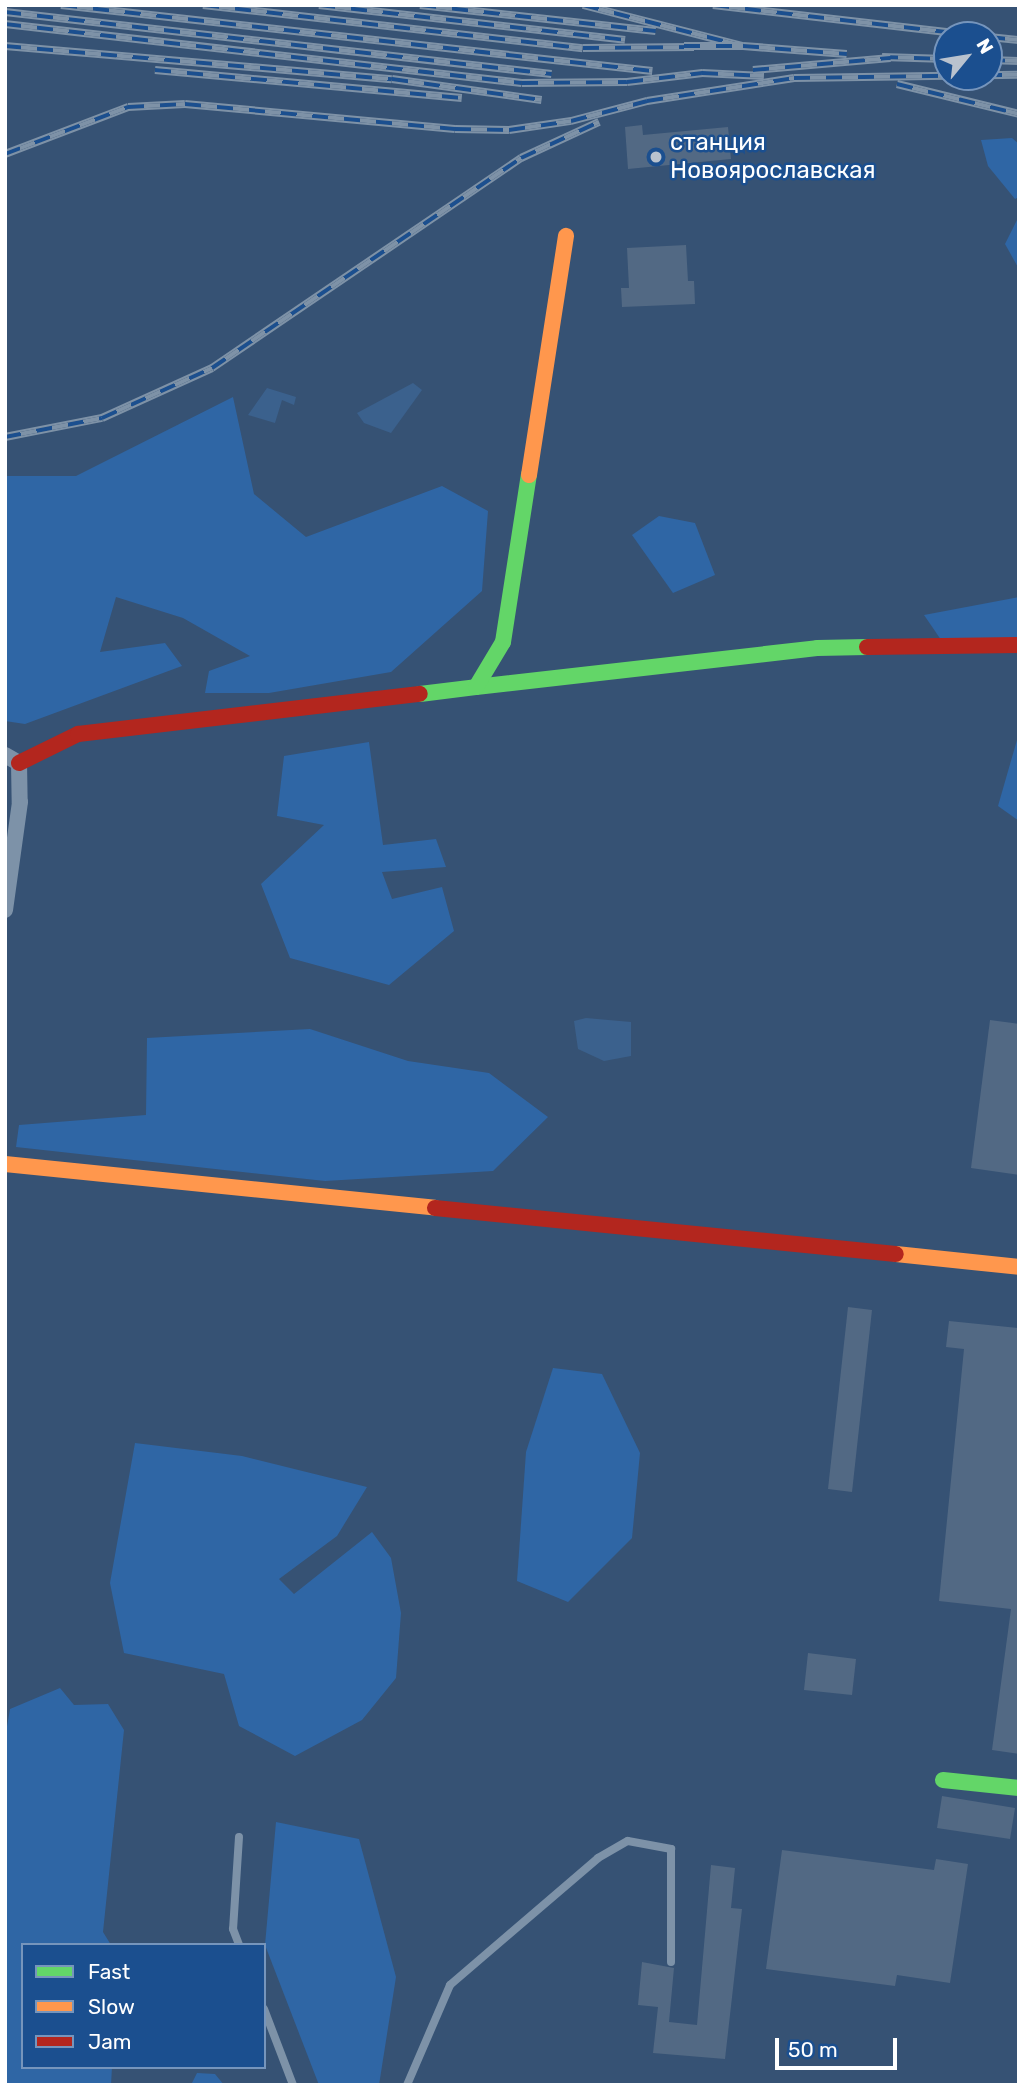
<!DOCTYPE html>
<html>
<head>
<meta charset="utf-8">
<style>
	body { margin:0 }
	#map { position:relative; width:1024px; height:2090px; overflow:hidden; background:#365274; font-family:Rubik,sans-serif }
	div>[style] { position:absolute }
	.green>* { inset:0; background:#2f66a5 }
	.water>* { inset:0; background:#3b618d }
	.building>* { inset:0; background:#526984 }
	.lane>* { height:8px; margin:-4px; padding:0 4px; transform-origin:4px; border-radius:4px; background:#7d92a8 }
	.street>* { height:16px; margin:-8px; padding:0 8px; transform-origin:8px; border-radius:8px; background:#7d92a8 }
	.fast>* { height:16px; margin:-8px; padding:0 8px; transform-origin:8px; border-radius:8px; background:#63d668 }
	.slow>* { height:16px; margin:-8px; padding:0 8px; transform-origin:8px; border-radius:8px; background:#ff974d }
	.jam>* { height:16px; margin:-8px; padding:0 8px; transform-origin:8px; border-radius:8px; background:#b3261e }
	.rail>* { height:8px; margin-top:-4px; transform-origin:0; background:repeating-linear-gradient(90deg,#1b4f8f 0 16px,#7e92a7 0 32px); box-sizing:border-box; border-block:2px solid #7e92a7 }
	.dots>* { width:19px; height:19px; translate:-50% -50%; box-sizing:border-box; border:4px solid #1b4f8f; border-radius:50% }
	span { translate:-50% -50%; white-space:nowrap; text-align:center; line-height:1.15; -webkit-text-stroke:5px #1b4f8f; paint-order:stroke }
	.poi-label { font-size:24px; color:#fff }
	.left { translate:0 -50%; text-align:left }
	.frame { position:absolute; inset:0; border:7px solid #fff; pointer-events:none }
	.legend { position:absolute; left:21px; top:1943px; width:245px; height:126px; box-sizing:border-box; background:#1b4f8f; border:2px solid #7695bc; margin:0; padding:9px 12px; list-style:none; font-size:21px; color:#fff }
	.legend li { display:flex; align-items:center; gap:14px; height:35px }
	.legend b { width:35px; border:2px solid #7695bc }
	.north { position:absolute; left:933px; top:21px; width:70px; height:70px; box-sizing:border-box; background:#1b4f8f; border:2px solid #7695bc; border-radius:50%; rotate:60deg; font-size:19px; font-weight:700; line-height:28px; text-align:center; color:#fff }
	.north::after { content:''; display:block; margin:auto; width:24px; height:32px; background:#b9c2ce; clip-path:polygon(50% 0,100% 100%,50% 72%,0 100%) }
	.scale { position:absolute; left:775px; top:2038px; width:122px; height:32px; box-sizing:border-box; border:4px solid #fff; border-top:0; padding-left:9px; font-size:21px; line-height:24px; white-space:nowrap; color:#fff; -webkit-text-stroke:5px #1b4f8f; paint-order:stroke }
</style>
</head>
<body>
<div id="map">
	<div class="green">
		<div style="clip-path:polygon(1012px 138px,1019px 144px,1019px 197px,1015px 199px,988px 166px,981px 140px)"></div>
		<div style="clip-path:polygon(1019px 216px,1019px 269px,1005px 244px)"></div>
		<div style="clip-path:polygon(233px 397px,254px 494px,306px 537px,442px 486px,488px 511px,482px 591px,391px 672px,269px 693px,205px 693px,209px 671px,250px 656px,183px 618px,116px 597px,100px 652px,165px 643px,182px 666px,25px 724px,5px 721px,5px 476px,76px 476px)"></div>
		<div style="clip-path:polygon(659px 516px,695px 523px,715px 575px,673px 593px,632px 535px)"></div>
		<div style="clip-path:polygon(1019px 597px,1019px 646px,948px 650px,924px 615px)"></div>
		<div style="clip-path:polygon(1019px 733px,1019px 821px,998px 806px)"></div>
		<div style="clip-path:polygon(369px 742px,383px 845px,436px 839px,446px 867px,382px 872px,392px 899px,442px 887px,454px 931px,389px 985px,290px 958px,261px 884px,324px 825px,277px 816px,284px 756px)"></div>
		<div style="clip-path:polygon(310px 1029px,408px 1061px,489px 1073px,548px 1117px,493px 1171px,325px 1181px,16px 1147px,19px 1125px,146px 1115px,147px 1038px)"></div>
		<div style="clip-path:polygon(553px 1368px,602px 1374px,640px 1453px,632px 1538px,568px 1602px,517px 1581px,526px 1452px)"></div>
		<div style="clip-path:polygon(135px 1443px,242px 1456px,367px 1487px,337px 1536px,279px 1579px,294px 1594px,372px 1532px,391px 1558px,401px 1613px,396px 1678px,362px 1720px,295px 1756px,239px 1726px,224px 1674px,124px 1653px,110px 1583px)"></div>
		<div style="clip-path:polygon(60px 1688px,74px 1705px,108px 1704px,124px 1730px,103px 1932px,111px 1945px,23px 1945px,23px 2067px,112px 2067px,111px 2085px,5px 2085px,5px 1738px,10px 1709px)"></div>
		<div style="clip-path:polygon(276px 1822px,359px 1839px,396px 1977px,379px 2085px,319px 2085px,265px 1945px)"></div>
		<div style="clip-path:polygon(197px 2073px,215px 2074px,224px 2085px,191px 2085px)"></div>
	</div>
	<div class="water">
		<div style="clip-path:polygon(413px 383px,422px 390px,391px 433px,364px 423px,357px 413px)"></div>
		<div style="clip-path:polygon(267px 388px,296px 397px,294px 405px,282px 400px,275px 423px,248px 415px)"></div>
		<div style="clip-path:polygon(586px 1018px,631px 1022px,631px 1056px,604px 1061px,578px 1049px,574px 1021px)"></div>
	</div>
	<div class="building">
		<div style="clip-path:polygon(642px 125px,643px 135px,728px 127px,731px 159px,628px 169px,625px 127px)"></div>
		<div style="clip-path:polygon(686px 245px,688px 281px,694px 281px,695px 304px,622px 307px,621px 288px,629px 288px,627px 248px)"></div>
		<div style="clip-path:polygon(990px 1020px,1019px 1024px,1019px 1175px,971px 1168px)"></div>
		<div style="clip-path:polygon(848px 1307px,872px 1310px,852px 1492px,828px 1489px)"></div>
		<div style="clip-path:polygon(949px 1321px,1019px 1328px,1019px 1754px,992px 1750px,1011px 1609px,939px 1601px,964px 1349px,946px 1347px)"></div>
		<div style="clip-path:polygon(808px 1653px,856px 1659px,852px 1695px,804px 1690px)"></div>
		<div style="clip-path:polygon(942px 1796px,1015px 1808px,1010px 1839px,937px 1828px)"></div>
		<div style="clip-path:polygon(782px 1850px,934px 1870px,936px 1859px,968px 1864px,950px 1983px,897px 1975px,895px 1986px,766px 1969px)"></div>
		<div style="clip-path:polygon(711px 1865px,735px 1868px,731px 1908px,742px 1909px,725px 2059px,653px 2053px,658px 2007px,638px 2005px,642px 1962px,674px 1968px,669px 2022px,697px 2025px)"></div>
	</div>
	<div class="lane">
		<div style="left:239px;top:1837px;width:92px;rotate:93.7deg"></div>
		<div style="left:233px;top:1929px;width:17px;rotate:69deg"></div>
		<div style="left:264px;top:2009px;width:81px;rotate:69.1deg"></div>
		<div style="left:407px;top:2085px;width:109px;rotate:-66.7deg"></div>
		<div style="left:450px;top:1985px;width:195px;rotate:-40.6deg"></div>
		<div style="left:598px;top:1858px;width:34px;rotate:-30deg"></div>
		<div style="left:628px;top:1841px;width:44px;rotate:10.5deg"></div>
		<div style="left:671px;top:1849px;width:113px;rotate:90deg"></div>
	</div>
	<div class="street">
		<div style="left:5px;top:755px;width:16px;rotate:30deg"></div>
		<div style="left:19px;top:763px;width:39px;rotate:89deg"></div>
		<div style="left:20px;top:802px;width:109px;rotate:97.9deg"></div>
	</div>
	<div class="fast">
		<div style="left:476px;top:687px;width:343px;rotate:-6.5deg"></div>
		<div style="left:817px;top:648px;width:50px;rotate:-1.1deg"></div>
		<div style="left:420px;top:694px;width:56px;rotate:-7.1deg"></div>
		<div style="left:476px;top:687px;width:52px;rotate:-59deg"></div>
		<div style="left:503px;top:642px;width:169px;rotate:-81.2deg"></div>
		<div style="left:943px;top:1780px;width:76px;rotate:6deg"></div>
	</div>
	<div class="slow">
		<div style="left:529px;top:475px;width:242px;rotate:-81.2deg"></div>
		<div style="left:5px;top:1164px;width:432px;rotate:5.8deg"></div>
		<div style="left:896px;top:1254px;width:124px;rotate:6deg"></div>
	</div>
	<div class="jam">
		<div style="left:867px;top:647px;width:152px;rotate:-0.8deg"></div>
		<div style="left:19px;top:763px;width:66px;rotate:-26.2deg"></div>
		<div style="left:78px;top:734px;width:344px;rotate:-6.7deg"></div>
		<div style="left:435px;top:1208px;width:463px;rotate:5.7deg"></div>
	</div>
	<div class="rail">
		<div style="left:61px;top:5px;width:595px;rotate:6.37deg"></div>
		<div style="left:203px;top:5px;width:382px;rotate:6.5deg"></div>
		<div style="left:583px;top:48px;width:111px;rotate:-0.5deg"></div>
		<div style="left:319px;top:5px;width:308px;rotate:6.5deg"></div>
		<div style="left:420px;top:5px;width:237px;rotate:6.3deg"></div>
		<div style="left:583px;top:5px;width:165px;rotate:14.4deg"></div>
		<div style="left:743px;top:46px;width:104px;rotate:4.4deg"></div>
		<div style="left:713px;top:5px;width:261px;rotate:6.6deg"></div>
		<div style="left:5px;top:12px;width:550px;rotate:6.48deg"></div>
		<div style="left:5px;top:24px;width:520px;rotate:6.51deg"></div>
		<div style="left:522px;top:83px;width:105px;rotate:-0.5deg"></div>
		<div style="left:627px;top:82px;width:76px;rotate:-6.8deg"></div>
		<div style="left:702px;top:73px;width:62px;rotate:2.8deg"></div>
		<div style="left:989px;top:37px;width:30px;rotate:6deg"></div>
		<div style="left:5px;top:46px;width:388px;rotate:4.9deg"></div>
		<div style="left:392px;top:79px;width:151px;rotate:8deg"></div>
		<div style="left:684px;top:46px;width:59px"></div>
		<div style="left:882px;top:57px;width:65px;rotate:1.8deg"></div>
		<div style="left:989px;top:60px;width:30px;rotate:2deg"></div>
		<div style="left:155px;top:70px;width:308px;rotate:5.2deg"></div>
		<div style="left:753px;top:70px;width:138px;rotate:-5deg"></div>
		<div style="left:897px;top:84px;width:126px;rotate:13.8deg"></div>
		<div style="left:5px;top:154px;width:132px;rotate:-20.9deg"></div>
		<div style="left:128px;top:107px;width:57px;rotate:-3deg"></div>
		<div style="left:185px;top:104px;width:271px;rotate:5.3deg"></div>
		<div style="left:455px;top:129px;width:54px;rotate:1.1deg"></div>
		<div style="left:509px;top:130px;width:63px;rotate:-8.3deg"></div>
		<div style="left:571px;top:121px;width:79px;rotate:-14.7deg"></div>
		<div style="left:647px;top:101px;width:149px;rotate:-8.9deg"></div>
		<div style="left:794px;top:78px;width:225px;rotate:-0.8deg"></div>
		<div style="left:5px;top:437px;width:99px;rotate:-11.1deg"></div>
		<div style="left:102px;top:418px;width:121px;rotate:-24.4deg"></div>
		<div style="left:212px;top:368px;width:374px;rotate:-34.2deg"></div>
		<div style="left:521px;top:158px;width:86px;rotate:-24.8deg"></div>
	</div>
	<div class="dots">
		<div style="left:656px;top:157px;background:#b9c2ce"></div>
	</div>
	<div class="poi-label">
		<span class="left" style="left:670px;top:157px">станция<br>Новоярославская</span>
	</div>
	<div class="frame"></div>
	<ul class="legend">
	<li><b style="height:9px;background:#63d668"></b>Fast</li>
	<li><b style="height:9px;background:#ff974d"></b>Slow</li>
	<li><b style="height:9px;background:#b3261e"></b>Jam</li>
	</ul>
	<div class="north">N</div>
	<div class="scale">50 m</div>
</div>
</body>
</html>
